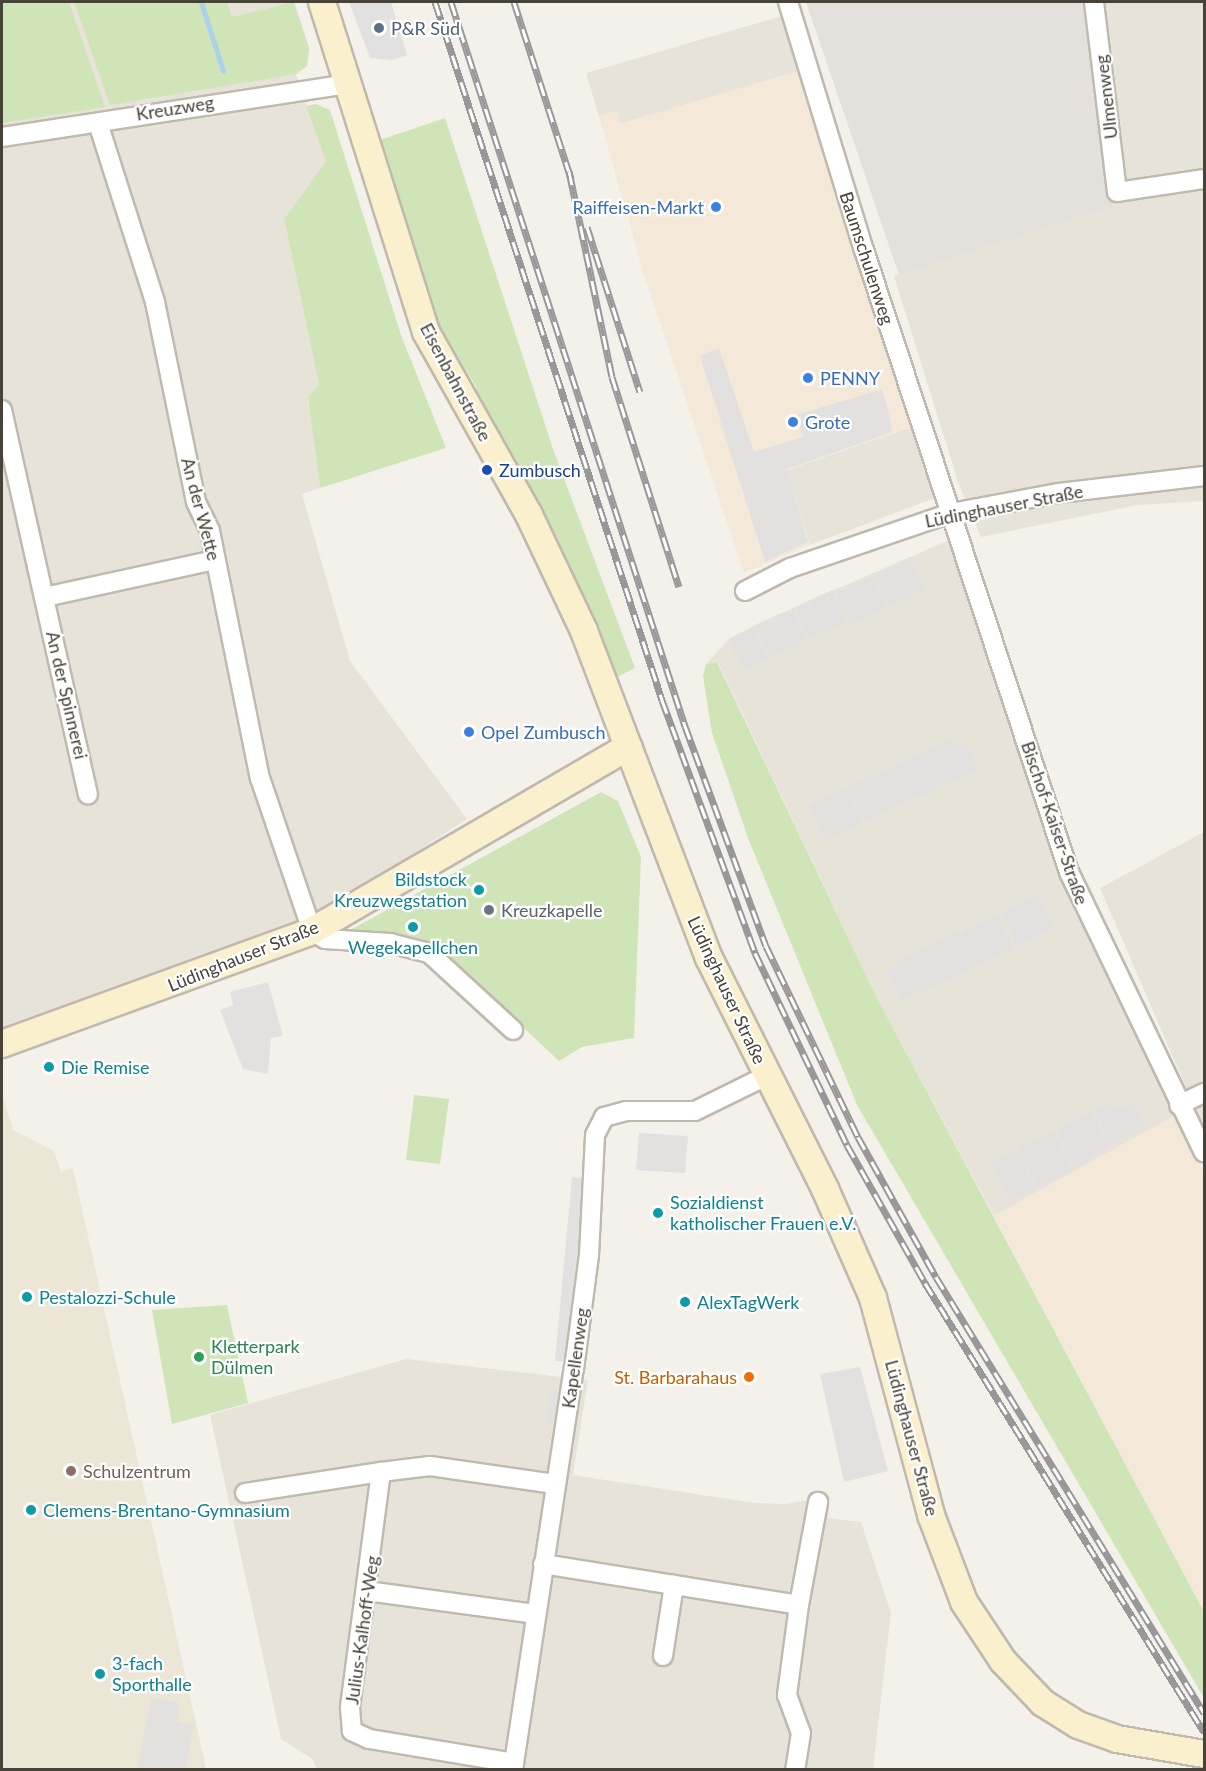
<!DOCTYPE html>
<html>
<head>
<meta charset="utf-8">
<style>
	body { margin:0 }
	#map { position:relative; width:1206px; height:1771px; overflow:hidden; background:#f4f1eb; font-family:Lato,sans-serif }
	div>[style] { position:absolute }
	.residential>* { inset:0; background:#e8e3d9 }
	.commercial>* { inset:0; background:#f4e8d8 }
	.industrial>* { inset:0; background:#e4e0dc }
	.education>* { inset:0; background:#ece6d6 }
	.green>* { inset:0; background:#cfe5b7 }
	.parking>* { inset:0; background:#e3e1df }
	.stream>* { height:5px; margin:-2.5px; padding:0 2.5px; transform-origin:2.5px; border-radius:2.5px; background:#acd1eb }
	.roads { filter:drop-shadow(2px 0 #bfb9ae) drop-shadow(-2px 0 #bfb9ae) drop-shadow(0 2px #bfb9ae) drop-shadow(0 -2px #bfb9ae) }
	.street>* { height:18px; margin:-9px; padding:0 9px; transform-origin:9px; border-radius:9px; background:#fff }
	.secondary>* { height:26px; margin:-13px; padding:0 13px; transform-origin:13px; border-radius:13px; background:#fbf0ce }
	.rail>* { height:7px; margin-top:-3.5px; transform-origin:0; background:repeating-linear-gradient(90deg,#fff 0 14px,#989898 0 28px); box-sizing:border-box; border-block:2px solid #989898 }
	.dots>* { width:16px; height:16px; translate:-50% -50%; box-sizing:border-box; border:3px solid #fff; border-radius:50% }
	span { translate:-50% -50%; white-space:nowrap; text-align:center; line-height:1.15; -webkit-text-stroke:4.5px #fff; paint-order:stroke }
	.service-label { font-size:18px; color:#4e5e75 }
	.left { translate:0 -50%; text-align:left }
	.street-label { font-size:18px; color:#484239 }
	.shop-label { font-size:18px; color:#366cbe }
	.right { translate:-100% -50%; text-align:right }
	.transit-label { font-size:18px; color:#164399 }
	.culture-label { font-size:18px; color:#0d838f }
	.worship-label { font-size:18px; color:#5b616d }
	.leisure-label { font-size:18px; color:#27864d }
	.food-label { font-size:18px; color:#c56008 }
	.education-label { font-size:18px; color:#785e54 }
	.frame { position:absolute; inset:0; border:3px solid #484239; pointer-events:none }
</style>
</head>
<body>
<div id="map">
	<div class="residential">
		<div style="clip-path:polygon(2px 2px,294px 2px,309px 48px,307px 66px,296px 74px,326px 161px,284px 219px,319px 384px,308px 397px,320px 488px,302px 494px,350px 661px,467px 819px,299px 928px,2px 1035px)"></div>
		<div style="clip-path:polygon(1093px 2px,1204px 2px,1204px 501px,1138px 505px,981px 537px,959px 485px,894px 276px,1116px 206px)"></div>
		<div style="clip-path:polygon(782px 16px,799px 71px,620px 124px,616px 111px,599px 116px,586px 73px)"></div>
		<div style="clip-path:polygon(912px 427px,935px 498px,810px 545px,787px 470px)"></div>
		<div style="clip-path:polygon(949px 540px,1071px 896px,1174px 1116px,994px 1216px,876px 996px,718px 662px,706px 664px,729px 639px,761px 622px)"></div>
		<div style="clip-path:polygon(1204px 832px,1204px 1129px,1100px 888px)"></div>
		<div style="clip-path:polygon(406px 1359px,588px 1380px,573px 1475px,754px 1503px,786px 1504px,830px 1496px,828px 1518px,861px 1522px,891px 1613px,873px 1769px,317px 1769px,312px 1759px,281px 1739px,210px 1415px)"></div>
	</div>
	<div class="commercial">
		<div style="clip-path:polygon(799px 71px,912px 427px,787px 470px,810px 545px,744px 573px,644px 275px,599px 116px,616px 111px,620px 124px)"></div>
		<div style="clip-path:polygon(1174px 1116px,1204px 1173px,1204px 1612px,994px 1216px)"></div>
	</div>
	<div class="industrial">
		<div style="clip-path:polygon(806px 2px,1093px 2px,1116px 206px,899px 275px)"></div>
	</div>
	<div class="education">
		<div style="clip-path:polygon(2px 1094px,13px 1130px,54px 1151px,61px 1172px,73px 1168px,206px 1769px,2px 1769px)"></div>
	</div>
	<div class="green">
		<div style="clip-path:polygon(2px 2px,69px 2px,105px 107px,2px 123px)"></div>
		<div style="clip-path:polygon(74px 2px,227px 2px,232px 17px,294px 2px,309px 48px,307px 66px,296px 74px,110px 105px)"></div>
		<div style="clip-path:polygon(316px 104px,330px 110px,401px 335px,446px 448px,320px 488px,308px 397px,319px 384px,284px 219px,326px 161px,306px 106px)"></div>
		<div style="clip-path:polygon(445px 118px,553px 449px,635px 668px,605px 683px,466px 400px,477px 388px,438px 324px,380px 140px)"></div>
		<div style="clip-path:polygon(717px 662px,876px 996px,1204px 1612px,1204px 1698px,857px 1105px,748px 838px,712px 733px,703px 676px,706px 664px)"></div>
		<div style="clip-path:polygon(601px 792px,618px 801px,641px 857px,634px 1038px,582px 1047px,559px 1061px,458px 966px,431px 948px,343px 934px)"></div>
		<div style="clip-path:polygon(414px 1095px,449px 1099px,440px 1164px,406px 1160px)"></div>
		<div style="clip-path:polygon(227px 1305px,248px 1403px,172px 1424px,152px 1310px)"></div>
	</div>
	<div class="parking">
		<div style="clip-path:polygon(349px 2px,391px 2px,407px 55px,392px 60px,370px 58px)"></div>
		<div style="clip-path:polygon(719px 348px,754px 452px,803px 437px,796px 415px,882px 389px,892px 426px,890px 433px,787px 469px,808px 542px,765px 562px,700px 356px)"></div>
		<div style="clip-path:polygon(911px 559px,925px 590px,889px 607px,875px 576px)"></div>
		<div style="clip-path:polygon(873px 576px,887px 608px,851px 625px,836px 593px)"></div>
		<div style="clip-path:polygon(832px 590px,846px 622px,809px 639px,795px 607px)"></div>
		<div style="clip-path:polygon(793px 610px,807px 641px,771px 658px,756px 627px)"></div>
		<div style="clip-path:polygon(754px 628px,768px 659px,743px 671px,729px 639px)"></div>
		<div style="clip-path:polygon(951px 739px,954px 745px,964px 740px,977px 769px,940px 787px,926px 757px,939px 787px,902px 804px,886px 770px)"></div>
		<div style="clip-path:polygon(885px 770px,901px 804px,864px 822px,848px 787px)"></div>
		<div style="clip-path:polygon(846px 788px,862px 822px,825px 840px,809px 806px)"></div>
		<div style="clip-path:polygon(1038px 895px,1054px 929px,1017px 946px,1001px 912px)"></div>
		<div style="clip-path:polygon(999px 914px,1014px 948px,977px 965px,961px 931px)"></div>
		<div style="clip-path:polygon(960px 931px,976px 966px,901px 1001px,887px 971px,897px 967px,895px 962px)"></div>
		<div style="clip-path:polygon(268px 982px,283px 1036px,271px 1038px,268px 1074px,243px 1069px,220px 1010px,233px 1005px,230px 992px)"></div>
		<div style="clip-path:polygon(1104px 1104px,1125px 1109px,1135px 1104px,1147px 1126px,1111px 1145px,1094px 1110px)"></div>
		<div style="clip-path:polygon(1091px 1111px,1110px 1147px,1076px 1169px,1056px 1130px)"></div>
		<div style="clip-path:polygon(1053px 1131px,1073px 1170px,1038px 1189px,1018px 1150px)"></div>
		<div style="clip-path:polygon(639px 1133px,688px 1136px,685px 1173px,636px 1170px)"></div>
		<div style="clip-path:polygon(1016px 1151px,1036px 1189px,1011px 1202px,991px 1164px)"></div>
		<div style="clip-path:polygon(572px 1177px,585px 1178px,570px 1362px,555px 1361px)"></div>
		<div style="clip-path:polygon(860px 1367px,888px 1471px,844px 1482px,820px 1374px)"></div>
		<div style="clip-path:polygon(551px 1388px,564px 1390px,558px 1424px,546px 1422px)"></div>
		<div style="clip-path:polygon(151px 1698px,180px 1703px,177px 1722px,194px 1725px,186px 1769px,137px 1769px)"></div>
	</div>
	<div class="stream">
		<div style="left:201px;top:2px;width:72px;rotate:72.3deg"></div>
	</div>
	<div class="roads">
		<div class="street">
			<div style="left:788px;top:2px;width:259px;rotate:73deg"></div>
			<div style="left:864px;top:250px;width:655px;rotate:71.76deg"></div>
			<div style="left:1069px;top:872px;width:311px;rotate:64.3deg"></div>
			<div style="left:1094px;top:2px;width:191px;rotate:83.1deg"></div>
			<div style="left:1117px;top:192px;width:88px;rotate:-8.5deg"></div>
			<div style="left:98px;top:123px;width:188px;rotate:72.3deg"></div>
			<div style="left:155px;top:302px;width:204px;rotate:78.4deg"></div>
			<div style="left:196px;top:502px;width:32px;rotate:64deg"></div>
			<div style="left:210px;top:531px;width:252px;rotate:78.6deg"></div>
			<div style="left:260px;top:778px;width:162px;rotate:71.2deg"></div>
			<div style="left:312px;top:931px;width:15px;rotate:32deg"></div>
			<div style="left:325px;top:939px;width:65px;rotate:3.5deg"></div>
			<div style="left:390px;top:943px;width:40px;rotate:14.4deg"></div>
			<div style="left:429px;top:953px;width:114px;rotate:42.5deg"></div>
			<div style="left:2px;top:137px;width:350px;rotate:-8.7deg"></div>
			<div style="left:2px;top:410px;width:394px;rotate:77.4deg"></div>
			<div style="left:745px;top:591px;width:51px;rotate:-27.1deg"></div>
			<div style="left:790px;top:568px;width:170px;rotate:-18.9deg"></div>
			<div style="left:951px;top:513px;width:110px;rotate:-10.5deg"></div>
			<div style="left:1059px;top:493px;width:146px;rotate:-6.7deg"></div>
			<div style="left:45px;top:597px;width:174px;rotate:-12.3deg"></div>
			<div style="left:1179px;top:1105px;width:28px;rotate:-26deg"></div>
			<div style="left:245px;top:1493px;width:138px;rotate:-8.8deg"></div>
			<div style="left:543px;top:1564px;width:259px;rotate:9.1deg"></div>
			<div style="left:799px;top:1605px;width:91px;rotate:97.6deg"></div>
			<div style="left:787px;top:1695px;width:40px;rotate:69.8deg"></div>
			<div style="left:801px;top:1733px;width:37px;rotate:99deg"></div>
			<div style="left:367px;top:1591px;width:171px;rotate:7.8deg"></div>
			<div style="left:799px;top:1605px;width:105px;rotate:-79.5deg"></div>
			<div style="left:663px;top:1656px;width:72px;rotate:-81.2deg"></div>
			<div style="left:514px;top:1763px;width:147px;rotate:-170.6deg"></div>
			<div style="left:369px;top:1739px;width:19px;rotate:-155deg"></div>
			<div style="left:352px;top:1731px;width:24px;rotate:-95deg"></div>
			<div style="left:350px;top:1707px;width:237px;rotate:-82.5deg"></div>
			<div style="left:381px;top:1472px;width:49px;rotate:-7deg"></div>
			<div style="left:430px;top:1466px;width:126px;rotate:8.2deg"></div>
			<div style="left:513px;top:1770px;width:406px;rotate:-81.4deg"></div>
			<div style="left:574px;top:1369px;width:115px;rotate:-82.5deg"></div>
			<div style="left:589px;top:1255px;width:120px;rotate:-87.1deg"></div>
			<div style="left:595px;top:1135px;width:20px;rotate:-63deg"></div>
			<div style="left:604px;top:1117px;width:23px;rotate:-15deg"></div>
			<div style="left:626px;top:1111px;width:69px"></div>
			<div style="left:695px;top:1111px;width:79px;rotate:-26.2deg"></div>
		</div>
		<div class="secondary">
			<div style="left:322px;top:2px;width:346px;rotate:72.5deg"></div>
			<div style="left:426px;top:332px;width:210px;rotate:60.6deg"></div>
			<div style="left:529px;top:515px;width:128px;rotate:64.6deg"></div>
			<div style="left:584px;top:631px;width:350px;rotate:69.1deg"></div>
			<div style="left:709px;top:958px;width:258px;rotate:63.3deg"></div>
			<div style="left:825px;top:1189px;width:119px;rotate:66.2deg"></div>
			<div style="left:873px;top:1298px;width:225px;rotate:75deg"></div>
			<div style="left:931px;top:1515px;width:93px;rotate:69.2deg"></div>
			<div style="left:964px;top:1602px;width:71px;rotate:56.5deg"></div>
			<div style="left:1003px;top:1661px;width:58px;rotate:46.4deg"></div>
			<div style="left:1043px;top:1703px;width:41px;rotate:32.2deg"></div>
			<div style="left:1078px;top:1725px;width:41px;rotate:19.7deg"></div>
			<div style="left:1117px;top:1739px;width:88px;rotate:9.8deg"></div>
			<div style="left:2px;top:1044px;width:330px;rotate:-20deg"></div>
			<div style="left:312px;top:931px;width:366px;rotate:-30.2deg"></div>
		</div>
	</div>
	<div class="rail">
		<div style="left:435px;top:2px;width:734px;rotate:71.98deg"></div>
		<div style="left:662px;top:700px;width:270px;rotate:69.8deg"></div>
		<div style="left:755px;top:953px;width:213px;rotate:64.4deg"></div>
		<div style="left:847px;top:1145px;width:159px;rotate:60.5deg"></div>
		<div style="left:925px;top:1283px;width:529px;rotate:58.14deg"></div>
		<div style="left:451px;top:2px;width:761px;rotate:72.09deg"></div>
		<div style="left:685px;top:726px;width:234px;rotate:69.8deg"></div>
		<div style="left:766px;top:946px;width:212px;rotate:64.3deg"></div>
		<div style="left:858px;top:1137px;width:160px;rotate:60.9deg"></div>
		<div style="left:936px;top:1277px;width:512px;rotate:58.42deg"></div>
		<div style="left:514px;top:2px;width:186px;rotate:72.1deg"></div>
		<div style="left:569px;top:171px;width:210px;rotate:78.2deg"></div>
		<div style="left:612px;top:377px;width:220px;rotate:72.3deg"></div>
		<div style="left:587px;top:227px;width:173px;rotate:72.2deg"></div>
	</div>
	<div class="dots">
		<div style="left:379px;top:28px;background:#5c6f8a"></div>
		<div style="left:716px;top:207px;background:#3f7fe0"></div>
		<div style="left:808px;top:378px;background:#3f7fe0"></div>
		<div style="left:793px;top:422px;background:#3f7fe0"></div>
		<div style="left:487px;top:470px;background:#1a4fb4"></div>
		<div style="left:469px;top:732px;background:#3f7fe0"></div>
		<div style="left:479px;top:890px;background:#0f9aa8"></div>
		<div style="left:489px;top:910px;background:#6b7280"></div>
		<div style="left:413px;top:927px;background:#0f9aa8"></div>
		<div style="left:49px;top:1067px;background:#0f9aa8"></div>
		<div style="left:658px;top:1213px;background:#0f9aa8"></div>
		<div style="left:27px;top:1297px;background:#0f9aa8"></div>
		<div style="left:685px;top:1302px;background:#0f9aa8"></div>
		<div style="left:199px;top:1357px;background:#2e9e5b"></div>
		<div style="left:749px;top:1377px;background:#e8710a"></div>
		<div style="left:71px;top:1471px;background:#8d6e63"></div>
		<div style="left:31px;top:1510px;background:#0f9aa8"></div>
		<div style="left:100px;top:1674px;background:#0f9aa8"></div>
	</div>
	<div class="service-label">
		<span class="left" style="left:391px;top:28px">P&amp;R Süd</span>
	</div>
	<div class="street-label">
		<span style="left:1106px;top:97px;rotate:-97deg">Ulmenweg</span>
		<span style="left:175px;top:108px;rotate:-9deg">Kreuzweg</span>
		<span style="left:867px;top:258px;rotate:72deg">Baumschulenweg</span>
		<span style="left:456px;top:382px;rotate:62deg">Eisenbahnstraße</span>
		<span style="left:1004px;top:506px;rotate:-11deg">Lüdinghauser Straße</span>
		<span style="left:201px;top:509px;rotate:75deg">An der Wette</span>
		<span style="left:67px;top:695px;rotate:77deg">An der Spinnerei</span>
		<span style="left:1055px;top:823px;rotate:71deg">Bischof-Kaiser-Straße</span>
		<span style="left:243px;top:956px;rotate:-22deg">Lüdinghauser Straße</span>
		<span style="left:727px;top:990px;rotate:65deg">Lüdinghauser Straße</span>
		<span style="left:575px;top:1358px;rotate:-82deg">Kapellenweg</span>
		<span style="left:912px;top:1438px;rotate:75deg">Lüdinghauser Straße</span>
		<span style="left:362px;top:1630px;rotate:-82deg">Julius-Kalhoff-Weg</span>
	</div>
	<div class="shop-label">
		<span class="right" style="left:704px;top:207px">Raiffeisen-Markt</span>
		<span class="left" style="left:820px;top:378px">PENNY</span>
		<span class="left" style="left:805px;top:422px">Grote</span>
		<span class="left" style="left:481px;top:732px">Opel Zumbusch</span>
	</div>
	<div class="transit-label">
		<span class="left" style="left:499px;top:470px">Zumbusch</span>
	</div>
	<div class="culture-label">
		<span class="right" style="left:467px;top:890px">Bildstock<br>Kreuzwegstation</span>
		<span style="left:413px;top:947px">Wegekapellchen</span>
		<span class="left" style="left:61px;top:1067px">Die Remise</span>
		<span class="left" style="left:670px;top:1213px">Sozialdienst<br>katholischer Frauen e.V.</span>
		<span class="left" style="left:39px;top:1297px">Pestalozzi-Schule</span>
		<span class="left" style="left:697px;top:1302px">AlexTagWerk</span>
		<span class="left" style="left:43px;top:1510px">Clemens-Brentano-Gymnasium</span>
		<span class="left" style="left:112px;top:1674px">3-fach<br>Sporthalle</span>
	</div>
	<div class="worship-label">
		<span class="left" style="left:501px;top:910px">Kreuzkapelle</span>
	</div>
	<div class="leisure-label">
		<span class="left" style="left:211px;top:1357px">Kletterpark<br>Dülmen</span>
	</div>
	<div class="food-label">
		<span class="right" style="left:737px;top:1377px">St. Barbarahaus</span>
	</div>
	<div class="education-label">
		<span class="left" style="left:83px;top:1471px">Schulzentrum</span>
	</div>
	<div class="frame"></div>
</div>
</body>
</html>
